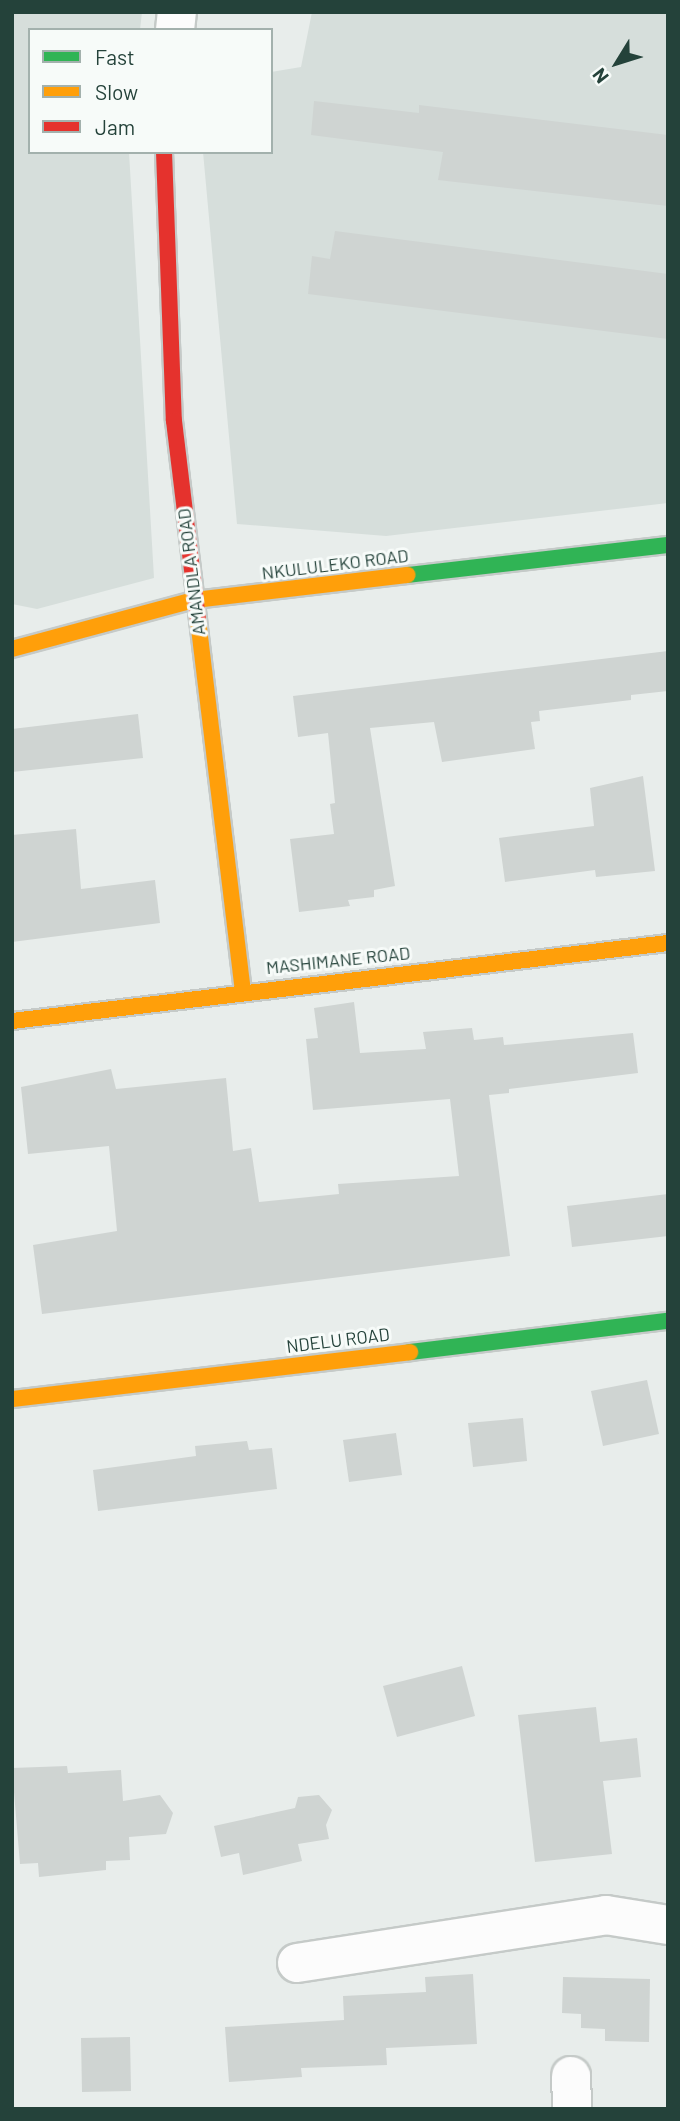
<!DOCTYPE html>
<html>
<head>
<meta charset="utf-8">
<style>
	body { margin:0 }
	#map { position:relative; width:680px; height:2121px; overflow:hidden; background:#e8edeb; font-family:Barlow,sans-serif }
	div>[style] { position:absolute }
	.built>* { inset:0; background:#d6dedb }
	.building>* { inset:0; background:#cfd4d2 }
	.roads { filter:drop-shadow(2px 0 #c5cac8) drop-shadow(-2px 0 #c5cac8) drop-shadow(0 2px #c5cac8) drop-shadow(0 -2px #c5cac8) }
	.street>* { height:38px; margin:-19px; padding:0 19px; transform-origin:19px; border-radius:19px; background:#fcfcfc }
	.fast>* { height:16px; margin:-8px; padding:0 8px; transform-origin:8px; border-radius:8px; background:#30b455 }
	.slow>* { height:16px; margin:-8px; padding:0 8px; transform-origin:8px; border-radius:8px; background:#ff9f0a }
	.jam>* { height:16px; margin:-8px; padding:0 8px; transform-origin:8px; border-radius:8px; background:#e5322d }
	span { translate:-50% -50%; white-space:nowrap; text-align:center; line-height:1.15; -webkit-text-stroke:6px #f7fbf9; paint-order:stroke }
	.street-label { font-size:18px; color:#24423a }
	.frame { position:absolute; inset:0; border:14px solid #24423a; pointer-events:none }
	.legend { position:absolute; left:28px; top:28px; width:245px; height:126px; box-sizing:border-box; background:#f7fbf9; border:2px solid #a3b1ad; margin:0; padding:9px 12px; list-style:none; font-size:21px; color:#24423a }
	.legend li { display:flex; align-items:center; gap:14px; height:35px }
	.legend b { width:35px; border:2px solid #a3b1ad }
	.north { position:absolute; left:582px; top:28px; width:70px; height:70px; -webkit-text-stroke:5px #f7fbf9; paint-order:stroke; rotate:232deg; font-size:19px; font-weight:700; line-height:28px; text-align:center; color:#24423a }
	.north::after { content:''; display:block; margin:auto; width:24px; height:32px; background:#24423a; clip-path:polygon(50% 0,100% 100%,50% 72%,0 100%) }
</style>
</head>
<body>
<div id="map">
	<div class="built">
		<div style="clip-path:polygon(12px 12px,142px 12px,140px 30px,30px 30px,30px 152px,129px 152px,154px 578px,37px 609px,12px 604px)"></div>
		<div style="clip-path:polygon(312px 12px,668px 12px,668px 503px,386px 536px,237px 524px,203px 152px,271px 152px,271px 72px,301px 67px)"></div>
	</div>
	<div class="building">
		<div style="clip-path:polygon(314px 101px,419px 113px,419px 105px,668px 135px,668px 206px,438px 180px,443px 152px,311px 135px)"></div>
		<div style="clip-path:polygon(335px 231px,668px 274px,668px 339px,308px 294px,312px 256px,330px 259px)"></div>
		<div style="clip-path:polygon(668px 651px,668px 691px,631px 695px,631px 700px,539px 711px,540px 721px,531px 722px,535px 749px,442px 762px,434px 722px,370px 728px,395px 886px,374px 890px,374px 897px,348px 900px,350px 906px,299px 912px,290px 839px,334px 834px,330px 804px,335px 803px,328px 733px,298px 737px,293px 696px)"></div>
		<div style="clip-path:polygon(138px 714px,143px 758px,12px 772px,12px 729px)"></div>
		<div style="clip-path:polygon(643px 776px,655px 871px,596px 877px,595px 870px,505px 882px,499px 838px,594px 826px,590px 788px)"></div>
		<div style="clip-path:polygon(76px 829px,81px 889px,155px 880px,160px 923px,12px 942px,12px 835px)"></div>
		<div style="clip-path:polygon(354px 1002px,360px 1053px,426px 1049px,423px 1032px,472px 1028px,474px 1040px,503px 1037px,504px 1045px,633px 1033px,638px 1073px,509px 1089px,509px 1093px,489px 1095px,510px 1256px,42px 1314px,33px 1245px,117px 1231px,109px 1146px,28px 1154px,21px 1087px,111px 1069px,116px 1089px,226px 1078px,233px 1151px,251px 1148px,259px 1202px,339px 1194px,338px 1184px,459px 1176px,450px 1099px,313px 1110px,306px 1039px,318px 1038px,314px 1008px)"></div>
		<div style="clip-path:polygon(668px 1194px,668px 1236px,572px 1247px,567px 1206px)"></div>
		<div style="clip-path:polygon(647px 1380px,659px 1434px,603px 1446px,591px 1391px)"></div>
		<div style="clip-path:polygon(523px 1418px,527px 1461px,473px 1467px,468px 1423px)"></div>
		<div style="clip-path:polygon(396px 1433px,402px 1475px,349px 1482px,343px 1440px)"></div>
		<div style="clip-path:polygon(247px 1441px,249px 1450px,272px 1448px,277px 1489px,98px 1511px,93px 1470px,196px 1456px,195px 1446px)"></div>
		<div style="clip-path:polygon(462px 1666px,475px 1716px,397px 1737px,383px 1686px)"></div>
		<div style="clip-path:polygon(596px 1707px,600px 1742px,637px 1738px,641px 1777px,603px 1781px,612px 1854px,535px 1862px,518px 1715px)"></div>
		<div style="clip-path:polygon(67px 1766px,68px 1773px,121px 1770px,123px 1801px,160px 1795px,173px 1813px,166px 1834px,129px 1837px,130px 1860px,106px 1861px,106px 1870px,39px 1877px,38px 1863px,20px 1864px,12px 1768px)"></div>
		<div style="clip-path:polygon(319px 1795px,332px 1810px,326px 1825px,329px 1839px,298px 1844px,302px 1861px,243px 1875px,239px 1853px,221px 1857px,214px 1826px,295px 1808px,298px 1797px)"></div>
		<div style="clip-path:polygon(473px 1974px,477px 2044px,386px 2048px,387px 2065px,301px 2068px,302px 2077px,229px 2082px,225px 2027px,344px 2020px,343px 1996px,426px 1992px,425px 1977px)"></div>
		<div style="clip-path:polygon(563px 1977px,650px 1979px,649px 2042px,605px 2041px,605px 2029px,581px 2028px,581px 2014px,562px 2013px)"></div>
		<div style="clip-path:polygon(130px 2037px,131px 2091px,82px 2092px,81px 2038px)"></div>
	</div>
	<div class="roads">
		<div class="street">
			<div style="left:175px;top:30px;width:18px;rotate:-84deg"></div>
			<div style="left:297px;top:1963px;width:313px;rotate:-8.8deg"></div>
			<div style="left:606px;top:1915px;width:63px;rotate:9.2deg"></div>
			<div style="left:571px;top:2076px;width:33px;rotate:88deg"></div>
		</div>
		<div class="fast">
			<div style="left:408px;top:575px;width:262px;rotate:-6.6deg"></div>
			<div style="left:410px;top:1352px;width:260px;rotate:-6.9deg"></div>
		</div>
		<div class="slow">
			<div style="left:198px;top:620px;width:373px;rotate:83.1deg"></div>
			<div style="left:12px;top:649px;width:188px;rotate:-15.1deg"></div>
			<div style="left:194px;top:600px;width:215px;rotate:-6.7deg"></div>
			<div style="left:12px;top:1021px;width:661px;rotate:-6.78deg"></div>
			<div style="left:12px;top:1399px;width:401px;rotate:-6.7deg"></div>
		</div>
		<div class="jam">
			<div style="left:164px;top:152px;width:269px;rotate:87.9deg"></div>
			<div style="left:174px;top:421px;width:200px;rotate:83.1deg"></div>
		</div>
	</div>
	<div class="street-label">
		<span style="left:335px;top:564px;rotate:-7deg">NKULULEKO ROAD</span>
		<span style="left:191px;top:572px;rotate:-97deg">AMANDLA ROAD</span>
		<span style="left:338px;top:960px;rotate:-6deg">MASHIMANE ROAD</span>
		<span style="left:338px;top:1340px;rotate:-7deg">NDELU ROAD</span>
	</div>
	<div class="frame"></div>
	<ul class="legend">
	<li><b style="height:9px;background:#30b455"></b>Fast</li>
	<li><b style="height:9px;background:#ff9f0a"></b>Slow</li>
	<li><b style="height:9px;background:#e5322d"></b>Jam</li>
	</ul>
	<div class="north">N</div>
</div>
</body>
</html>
